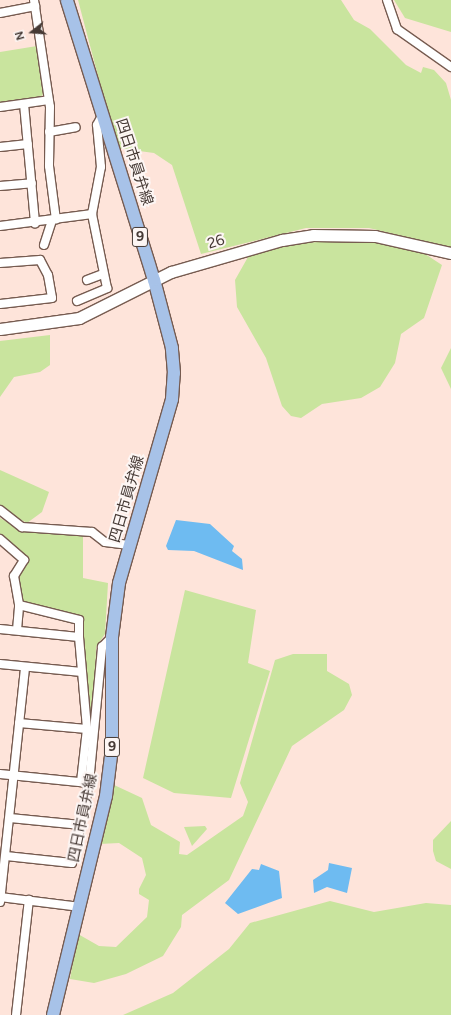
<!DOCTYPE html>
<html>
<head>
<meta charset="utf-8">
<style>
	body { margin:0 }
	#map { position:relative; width:451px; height:1015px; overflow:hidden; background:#fee4da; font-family:Figtree,"Noto Sans JP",sans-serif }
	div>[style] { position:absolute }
	.green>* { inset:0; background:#c9e49e }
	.water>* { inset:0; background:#6ebbf1 }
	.roads { filter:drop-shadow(1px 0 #765b50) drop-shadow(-1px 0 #765b50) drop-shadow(0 1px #765b50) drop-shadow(0 -1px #765b50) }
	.street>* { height:8px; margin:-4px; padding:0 4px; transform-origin:4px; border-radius:4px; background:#fff }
	.secondary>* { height:11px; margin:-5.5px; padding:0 5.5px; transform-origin:5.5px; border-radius:5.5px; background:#fff }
	.primary>* { height:12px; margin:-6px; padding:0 6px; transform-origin:6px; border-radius:6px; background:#a7c2e8 }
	span { translate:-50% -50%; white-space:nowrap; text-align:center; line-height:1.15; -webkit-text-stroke:4px #fdf6f4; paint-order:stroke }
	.shield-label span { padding:1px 3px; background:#fdf6f4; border:1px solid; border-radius:3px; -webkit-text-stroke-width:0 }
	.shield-label { font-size:14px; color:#463a35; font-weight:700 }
	.street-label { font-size:15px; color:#463a35 }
	.north { position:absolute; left:12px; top:12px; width:40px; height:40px; -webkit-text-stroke:3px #fdf6f4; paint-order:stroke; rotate:253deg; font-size:11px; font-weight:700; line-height:16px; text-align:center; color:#463a35 }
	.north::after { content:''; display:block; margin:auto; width:14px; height:18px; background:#463a35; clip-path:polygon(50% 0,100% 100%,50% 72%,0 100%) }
</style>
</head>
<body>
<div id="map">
	<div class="green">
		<div style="clip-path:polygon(78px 0,341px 0,354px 20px,370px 29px,406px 65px,421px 73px,423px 67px,434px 70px,446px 83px,451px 100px,451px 248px,369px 228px,306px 228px,201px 254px,172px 165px,154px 153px,117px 148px)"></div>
		<div style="clip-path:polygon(394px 0,451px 0,451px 32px,405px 18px)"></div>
		<div style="clip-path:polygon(37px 46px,44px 93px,40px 98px,0 104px,0 52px)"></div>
		<div style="clip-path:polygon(339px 240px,377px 242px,419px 250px,442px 265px,424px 318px,401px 334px,395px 363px,380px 387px,361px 398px,322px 404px,301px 418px,291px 416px,282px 406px,266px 358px,237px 307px,235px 280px,248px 257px,258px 253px,285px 245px)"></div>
		<div style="clip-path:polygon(50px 335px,50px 365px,40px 372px,14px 377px,0 397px,0 341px)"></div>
		<div style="clip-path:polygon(451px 348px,451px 389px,441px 368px)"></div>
		<div style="clip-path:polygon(0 470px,49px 492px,42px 512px,27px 523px,0 508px)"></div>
		<div style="clip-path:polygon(0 518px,23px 531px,83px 536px,83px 578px,108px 583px,105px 634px,96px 647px,95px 696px,90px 714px,79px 620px,19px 604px,19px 577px,27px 560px,0 535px)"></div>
		<div style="clip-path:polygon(185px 590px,256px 610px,248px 663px,270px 671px,231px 798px,174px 793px,143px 778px)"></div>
		<div style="clip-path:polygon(293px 654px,327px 654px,327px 671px,349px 684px,352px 695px,344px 710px,292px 746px,229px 880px,182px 915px,181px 927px,163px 956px,126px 974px,94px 983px,70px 979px,78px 934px,99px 946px,116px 947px,147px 917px,149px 900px,139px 894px,139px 889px,146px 875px,142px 858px,119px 843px,99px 844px,112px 784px,142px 798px,151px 825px,180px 842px,179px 854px,187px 855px,243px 816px,248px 802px,240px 783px,275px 660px)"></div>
		<div style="clip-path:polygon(451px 821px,451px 869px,436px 861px,433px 851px,433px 840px)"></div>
		<div style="clip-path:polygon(205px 826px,207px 829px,192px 846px,184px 827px)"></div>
		<div style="clip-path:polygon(330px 901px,374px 912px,426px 903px,451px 905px,451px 1015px,123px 1015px,173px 993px,229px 949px,250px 923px)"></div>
	</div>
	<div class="water">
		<div style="clip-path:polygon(176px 520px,210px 524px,234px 546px,232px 551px,242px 559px,243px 570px,194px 551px,168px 550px,166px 546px)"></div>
		<div style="clip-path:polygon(329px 863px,352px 868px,347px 893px,327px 887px,314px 893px,313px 880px,328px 870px)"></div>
		<div style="clip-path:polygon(261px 864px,279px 871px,282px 898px,238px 914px,225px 903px,252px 869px,259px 870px)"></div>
	</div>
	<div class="roads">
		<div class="street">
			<div style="left:34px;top:0;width:108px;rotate:81.5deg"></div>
			<div style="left:50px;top:107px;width:59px;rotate:91deg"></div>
			<div style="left:49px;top:166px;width:54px;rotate:82.6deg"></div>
			<div style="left:387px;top:0;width:31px;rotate:71deg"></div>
			<div style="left:397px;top:29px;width:66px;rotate:35.1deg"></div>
			<div style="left:0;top:13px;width:36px;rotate:-11deg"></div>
			<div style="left:24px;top:104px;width:120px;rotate:84.7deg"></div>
			<div style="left:0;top:107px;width:49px;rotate:-8.1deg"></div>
			<div style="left:49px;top:132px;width:27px;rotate:-10deg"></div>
			<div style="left:0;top:147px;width:28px;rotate:-6deg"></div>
			<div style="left:0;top:186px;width:32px;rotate:-5deg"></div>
			<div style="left:0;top:226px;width:93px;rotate:-7.4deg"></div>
			<div style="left:92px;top:214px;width:48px;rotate:-79.2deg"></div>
			<div style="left:101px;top:167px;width:42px;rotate:-95.4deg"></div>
			<div style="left:97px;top:125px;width:10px;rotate:-61deg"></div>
			<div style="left:44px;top:245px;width:25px;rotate:-72deg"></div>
			<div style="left:0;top:263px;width:40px;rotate:-4.3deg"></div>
			<div style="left:40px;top:260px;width:17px;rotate:62deg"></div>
			<div style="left:48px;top:275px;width:23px;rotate:80deg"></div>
			<div style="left:52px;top:298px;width:52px;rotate:173.4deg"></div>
			<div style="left:87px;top:280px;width:17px;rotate:-21deg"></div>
			<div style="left:77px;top:301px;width:33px;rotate:-23deg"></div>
			<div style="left:107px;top:288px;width:76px;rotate:-101.5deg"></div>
			<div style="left:0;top:510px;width:28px;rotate:38deg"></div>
			<div style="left:22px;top:527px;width:70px;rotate:4.1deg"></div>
			<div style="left:92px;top:532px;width:16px;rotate:38deg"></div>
			<div style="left:105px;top:542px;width:26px;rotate:7deg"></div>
			<div style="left:0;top:539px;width:32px;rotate:41deg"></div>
			<div style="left:24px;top:560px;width:19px;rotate:122deg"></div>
			<div style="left:14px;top:576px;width:29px;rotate:80deg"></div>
			<div style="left:19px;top:605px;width:62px;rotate:14deg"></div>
			<div style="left:79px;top:620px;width:17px;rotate:90deg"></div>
			<div style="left:0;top:629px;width:79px;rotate:5.8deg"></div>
			<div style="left:79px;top:637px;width:92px;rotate:85deg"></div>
			<div style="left:87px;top:729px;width:53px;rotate:96.5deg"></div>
			<div style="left:17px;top:630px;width:25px;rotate:-85deg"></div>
			<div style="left:0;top:664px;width:82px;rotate:5.6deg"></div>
			<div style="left:19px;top:723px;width:68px;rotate:5deg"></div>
			<div style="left:0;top:774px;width:89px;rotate:5.8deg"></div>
			<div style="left:89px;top:783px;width:137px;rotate:-84.5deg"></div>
			<div style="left:102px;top:647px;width:14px;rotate:-45deg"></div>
			<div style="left:10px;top:818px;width:71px;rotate:5.6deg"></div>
			<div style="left:81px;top:825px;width:43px;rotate:-79.2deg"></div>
			<div style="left:6px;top:856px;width:66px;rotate:6.1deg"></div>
			<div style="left:72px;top:863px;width:39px;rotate:-77deg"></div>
			<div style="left:0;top:897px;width:81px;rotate:7.1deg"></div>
			<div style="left:0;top:902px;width:236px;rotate:-83.9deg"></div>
			<div style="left:16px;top:1015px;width:116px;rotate:-83.6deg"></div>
		</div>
		<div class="secondary">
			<div style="left:0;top:329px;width:80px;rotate:-7.9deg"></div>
			<div style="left:79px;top:318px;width:103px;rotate:-26.6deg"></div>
			<div style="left:171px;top:272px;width:116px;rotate:-16.1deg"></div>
			<div style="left:282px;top:240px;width:31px;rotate:-9deg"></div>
			<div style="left:313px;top:235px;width:62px;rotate:0.9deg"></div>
			<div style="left:375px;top:236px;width:78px;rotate:12.6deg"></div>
		</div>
		<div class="primary">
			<div style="left:53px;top:1015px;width:225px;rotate:-76.4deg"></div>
			<div style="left:106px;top:796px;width:48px;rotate:-82.9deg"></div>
			<div style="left:112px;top:748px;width:111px;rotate:-90deg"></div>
			<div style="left:112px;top:637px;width:54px;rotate:-82.6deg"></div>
			<div style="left:119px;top:583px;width:191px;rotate:-73.9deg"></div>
			<div style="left:172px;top:399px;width:26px;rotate:-86deg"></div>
			<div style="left:174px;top:373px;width:25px;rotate:-95deg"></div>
			<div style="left:172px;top:348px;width:70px;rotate:-104.8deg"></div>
			<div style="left:154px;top:280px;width:293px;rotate:-107.3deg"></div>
		</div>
	</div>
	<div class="shield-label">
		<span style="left:140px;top:237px">9</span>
		<span style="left:112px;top:747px">9</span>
	</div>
	<div class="street-label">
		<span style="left:134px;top:162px;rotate:72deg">四日市員弁線</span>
		<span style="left:216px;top:242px;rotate:-17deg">26</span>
		<span style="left:127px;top:499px;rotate:-74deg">四日市員弁線</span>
		<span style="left:83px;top:818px;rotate:-78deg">四日市員弁線</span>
	</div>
	<div class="north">N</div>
</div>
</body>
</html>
